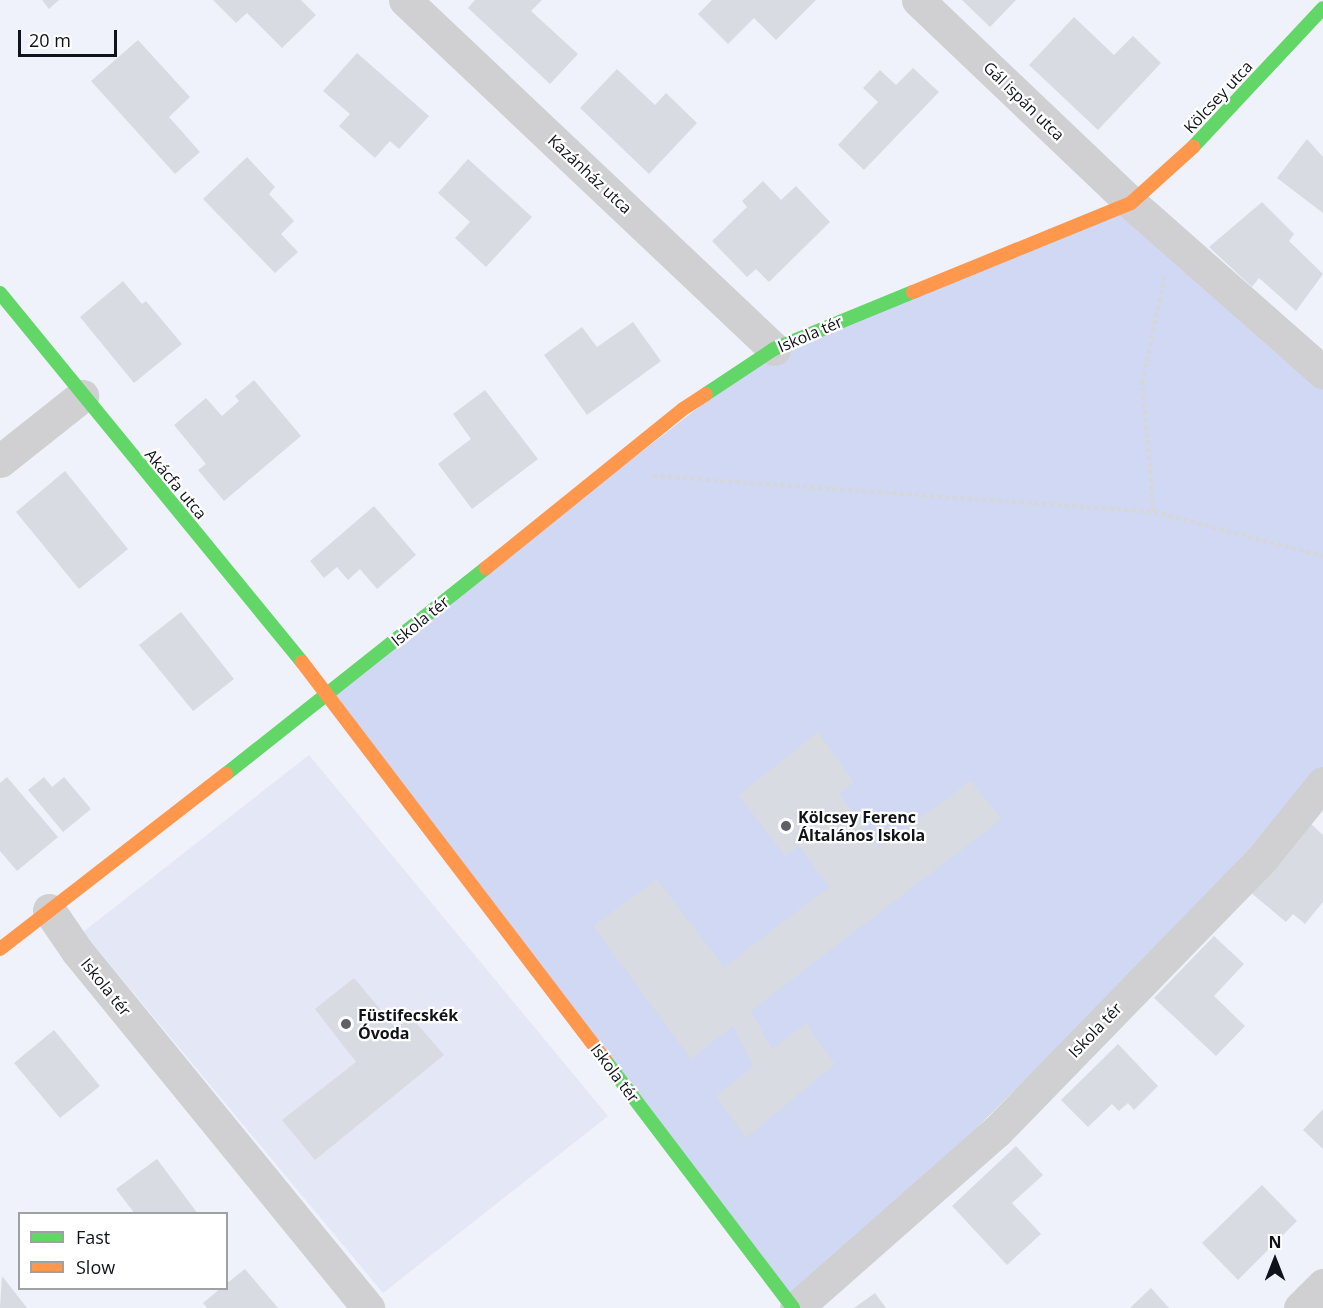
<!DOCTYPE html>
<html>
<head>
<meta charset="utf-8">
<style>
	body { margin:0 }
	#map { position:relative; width:1323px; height:1308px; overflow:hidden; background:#eff2fa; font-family:"Open Sans",sans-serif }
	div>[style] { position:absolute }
	.built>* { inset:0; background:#e3e7f6 }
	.green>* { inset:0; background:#d0d8f3 }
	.building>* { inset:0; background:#d8dbe2 }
	.path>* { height:4px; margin-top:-2px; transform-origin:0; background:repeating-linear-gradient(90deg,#d6d7da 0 4.5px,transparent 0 7.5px) }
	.street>* { height:33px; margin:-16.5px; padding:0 16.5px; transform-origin:16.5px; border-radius:16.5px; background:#d0d0d2 }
	.fast>* { height:14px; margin:-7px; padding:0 7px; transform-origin:7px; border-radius:7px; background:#63d668 }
	.slow>* { height:14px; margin:-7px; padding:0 7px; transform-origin:7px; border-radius:7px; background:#ff974d }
	.dots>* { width:16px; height:16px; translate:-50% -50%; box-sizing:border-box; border:3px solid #fff; border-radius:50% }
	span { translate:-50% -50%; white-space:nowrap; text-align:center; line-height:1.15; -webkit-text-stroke:4.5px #fff; paint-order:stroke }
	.street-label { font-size:16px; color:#11131a }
	.poi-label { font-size:16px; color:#11131a; font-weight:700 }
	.left { translate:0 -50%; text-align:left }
	.legend { position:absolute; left:18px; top:1212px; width:210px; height:78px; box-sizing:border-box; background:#fff; border:2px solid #a0a1a3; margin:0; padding:8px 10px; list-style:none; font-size:18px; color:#11131a }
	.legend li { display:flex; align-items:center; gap:12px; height:30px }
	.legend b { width:30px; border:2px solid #a0a1a3 }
	.north { position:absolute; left:1245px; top:1230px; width:60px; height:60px; -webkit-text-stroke:4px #fff; paint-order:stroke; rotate:0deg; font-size:16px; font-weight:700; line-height:24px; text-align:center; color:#11131a }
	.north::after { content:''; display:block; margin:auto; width:21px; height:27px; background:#11131a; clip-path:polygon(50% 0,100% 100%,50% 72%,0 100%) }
	.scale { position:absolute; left:18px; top:30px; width:99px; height:27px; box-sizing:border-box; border:3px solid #11131a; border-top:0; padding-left:8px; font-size:18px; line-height:21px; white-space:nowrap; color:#11131a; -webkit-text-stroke:4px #fff; paint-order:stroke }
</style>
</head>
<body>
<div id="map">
	<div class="built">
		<div style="clip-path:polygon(309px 755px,608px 1116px,383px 1293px,83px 932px)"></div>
	</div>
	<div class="green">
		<div style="clip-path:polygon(1131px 203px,1323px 372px,1323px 783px,796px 1308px,329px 694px,774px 349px)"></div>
	</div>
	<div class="building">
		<div style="clip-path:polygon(42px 0,59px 0,49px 9px)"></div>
		<div style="clip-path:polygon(213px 0,301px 0,316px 15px,282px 48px,247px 13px,236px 23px)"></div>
		<div style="clip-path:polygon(475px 0,542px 0,531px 11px,578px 54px,550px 84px,468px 8px)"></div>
		<div style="clip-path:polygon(712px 0,816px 0,776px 40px,754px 18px,728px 44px,698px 14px)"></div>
		<div style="clip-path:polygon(962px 0,1016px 0,990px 27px)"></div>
		<div style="clip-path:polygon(1074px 17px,1114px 55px,1133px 36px,1161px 63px,1098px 130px,1029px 65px)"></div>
		<div style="clip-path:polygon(138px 40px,190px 97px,169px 117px,200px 152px,175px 174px,91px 81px)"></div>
		<div style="clip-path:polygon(357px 53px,429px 116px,399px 149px,390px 141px,375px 158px,339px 126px,350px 114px,323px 91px)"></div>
		<div style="clip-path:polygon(913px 68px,939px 92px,864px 170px,838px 145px,878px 102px,863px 88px,880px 70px,896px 85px)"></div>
		<div style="clip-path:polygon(617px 69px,655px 105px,666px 93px,697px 123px,649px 174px,580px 108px)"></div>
		<div style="clip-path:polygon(1307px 139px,1323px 157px,1323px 213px,1277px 178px)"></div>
		<div style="clip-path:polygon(247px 157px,275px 187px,269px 194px,294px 221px,281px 234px,298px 252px,275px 273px,203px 199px)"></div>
		<div style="clip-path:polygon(468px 159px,532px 217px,486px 267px,455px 238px,470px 222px,438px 193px)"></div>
		<div style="clip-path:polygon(763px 181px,781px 200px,796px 186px,830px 222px,769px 282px,756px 269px,747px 277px,712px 241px,747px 207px,742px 201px)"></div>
		<div style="clip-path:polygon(1262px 202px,1294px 234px,1289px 241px,1323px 274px,1296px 311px,1259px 278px,1252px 287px,1209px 247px)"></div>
		<div style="clip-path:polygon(123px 281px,142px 304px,146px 301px,182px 344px,134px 383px,80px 317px)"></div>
		<div style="clip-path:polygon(633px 322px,661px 361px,587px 415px,544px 355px,582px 327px,597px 347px)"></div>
		<div style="clip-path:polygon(254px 380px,301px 436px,224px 501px,198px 470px,206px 464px,174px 425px,206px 398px,222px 416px,239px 401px,235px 396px)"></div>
		<div style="clip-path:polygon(485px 390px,538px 459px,472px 509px,438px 464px,471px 439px,453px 414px)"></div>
		<div style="clip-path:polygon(65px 471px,128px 549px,79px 589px,16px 512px)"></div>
		<div style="clip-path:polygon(374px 506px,416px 555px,377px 589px,360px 569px,348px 580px,337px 567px,324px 578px,310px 561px)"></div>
		<div style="clip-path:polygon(181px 612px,234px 679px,193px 711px,139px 645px)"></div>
		<div style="clip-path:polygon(818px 732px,854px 782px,839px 794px,879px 847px,971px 781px,1002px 819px,751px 1011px,772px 1049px,806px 1023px,835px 1064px,746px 1138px,716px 1096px,753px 1066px,733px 1026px,691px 1059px,593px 926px,657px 879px,724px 967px,829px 887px,799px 846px,785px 856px,738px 795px)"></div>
		<div style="clip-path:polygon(7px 777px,58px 837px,17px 871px,0 851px,0 783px)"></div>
		<div style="clip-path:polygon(44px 777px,52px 787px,64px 777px,91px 809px,63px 832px,28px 790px)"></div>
		<div style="clip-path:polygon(1309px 822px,1323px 835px,1323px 902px,1305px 924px,1293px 914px,1286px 922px,1250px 892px)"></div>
		<div style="clip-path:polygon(1214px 936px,1244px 964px,1214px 996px,1245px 1026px,1216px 1056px,1154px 998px)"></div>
		<div style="clip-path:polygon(354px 978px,396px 1028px,411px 1017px,444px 1055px,315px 1160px,282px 1120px,356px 1062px,315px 1009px)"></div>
		<div style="clip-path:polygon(54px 1030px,100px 1086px,60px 1118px,14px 1063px)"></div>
		<div style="clip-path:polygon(1118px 1044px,1158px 1086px,1134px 1110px,1128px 1103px,1119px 1111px,1112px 1104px,1088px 1127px,1061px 1100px)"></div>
		<div style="clip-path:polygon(1323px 1109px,1323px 1149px,1303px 1130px)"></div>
		<div style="clip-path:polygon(1016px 1146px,1043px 1175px,1012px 1203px,1041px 1234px,1007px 1265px,952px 1206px)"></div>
		<div style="clip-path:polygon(157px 1159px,198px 1214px,135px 1214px,116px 1189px)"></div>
		<div style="clip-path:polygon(1262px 1185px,1297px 1221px,1238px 1280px,1202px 1243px)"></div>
		<div style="clip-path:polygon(245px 1269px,278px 1308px,207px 1308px,203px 1303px,221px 1288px,226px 1288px,226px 1284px)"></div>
		<div style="clip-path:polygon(2px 1276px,27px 1308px,0 1308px)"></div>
		<div style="clip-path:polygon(1151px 1288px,1169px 1308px,1130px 1308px)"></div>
		<div style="clip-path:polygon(875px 1293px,886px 1308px,854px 1308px)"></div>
	</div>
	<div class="path">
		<div style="left:653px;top:476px;width:502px;rotate:4.11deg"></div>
		<div style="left:1154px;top:512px;width:175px;rotate:14.6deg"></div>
		<div style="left:1154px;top:512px;width:130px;rotate:-95.3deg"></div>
		<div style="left:1142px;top:383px;width:110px;rotate:-78deg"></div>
	</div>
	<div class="street">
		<div style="left:405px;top:0;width:508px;rotate:43.4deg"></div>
		<div style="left:918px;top:0;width:294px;rotate:43.6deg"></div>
		<div style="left:1131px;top:203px;width:256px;rotate:41.4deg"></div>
		<div style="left:0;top:461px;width:105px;rotate:-38.4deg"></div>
		<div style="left:49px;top:910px;width:50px;rotate:55.7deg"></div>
		<div style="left:77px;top:951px;width:461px;rotate:50.8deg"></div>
		<div style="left:796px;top:1308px;width:268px;rotate:-41.4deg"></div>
		<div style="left:997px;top:1131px;width:383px;rotate:-45.8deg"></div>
		<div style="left:1264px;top:856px;width:94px;rotate:-51.1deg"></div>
		<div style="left:1300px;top:1308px;width:33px;rotate:-45deg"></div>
	</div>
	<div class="fast">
		<div style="left:1193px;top:147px;width:190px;rotate:-46.9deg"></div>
		<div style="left:0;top:293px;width:477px;rotate:50.7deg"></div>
		<div style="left:706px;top:394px;width:82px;rotate:-33.5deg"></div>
		<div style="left:774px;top:349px;width:150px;rotate:-22.3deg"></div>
		<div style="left:226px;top:774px;width:332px;rotate:-38.4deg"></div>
		<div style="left:605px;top:1060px;width:311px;rotate:52.8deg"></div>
	</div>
	<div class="slow">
		<div style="left:913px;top:292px;width:235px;rotate:-22.2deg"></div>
		<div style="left:1131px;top:203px;width:84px;rotate:-42.1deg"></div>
		<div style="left:486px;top:568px;width:253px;rotate:-38.9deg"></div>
		<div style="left:683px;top:409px;width:27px;rotate:-33deg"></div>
		<div style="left:302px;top:662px;width:500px;rotate:52.72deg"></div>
		<div style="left:0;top:949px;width:286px;rotate:-37.8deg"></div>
	</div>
	<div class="dots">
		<div style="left:786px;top:826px;background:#5f6168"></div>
		<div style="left:346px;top:1024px;background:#5f6168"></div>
	</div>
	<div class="street-label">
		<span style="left:1218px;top:97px;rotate:-47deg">Kölcsey utca</span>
		<span style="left:1024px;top:101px;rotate:44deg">Gál ispán utca</span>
		<span style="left:590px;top:174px;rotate:43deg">Kazánház utca</span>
		<span style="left:810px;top:334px;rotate:-23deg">Iskola tér</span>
		<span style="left:176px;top:484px;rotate:50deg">Akácfa utca</span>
		<span style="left:420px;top:621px;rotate:-39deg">Iskola tér</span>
		<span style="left:106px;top:987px;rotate:51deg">Iskola tér</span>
		<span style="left:1095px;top:1030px;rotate:-46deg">Iskola tér</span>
		<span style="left:615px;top:1073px;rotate:53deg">Iskola tér</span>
	</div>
	<div class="poi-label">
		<span class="left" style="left:798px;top:826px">Kölcsey Ferenc<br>Általános Iskola</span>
		<span class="left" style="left:358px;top:1024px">Füstifecskék<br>Óvoda</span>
	</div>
	<ul class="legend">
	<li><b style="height:8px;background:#63d668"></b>Fast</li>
	<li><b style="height:8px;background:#ff974d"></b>Slow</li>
	</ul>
	<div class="north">N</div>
	<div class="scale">20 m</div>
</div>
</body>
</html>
